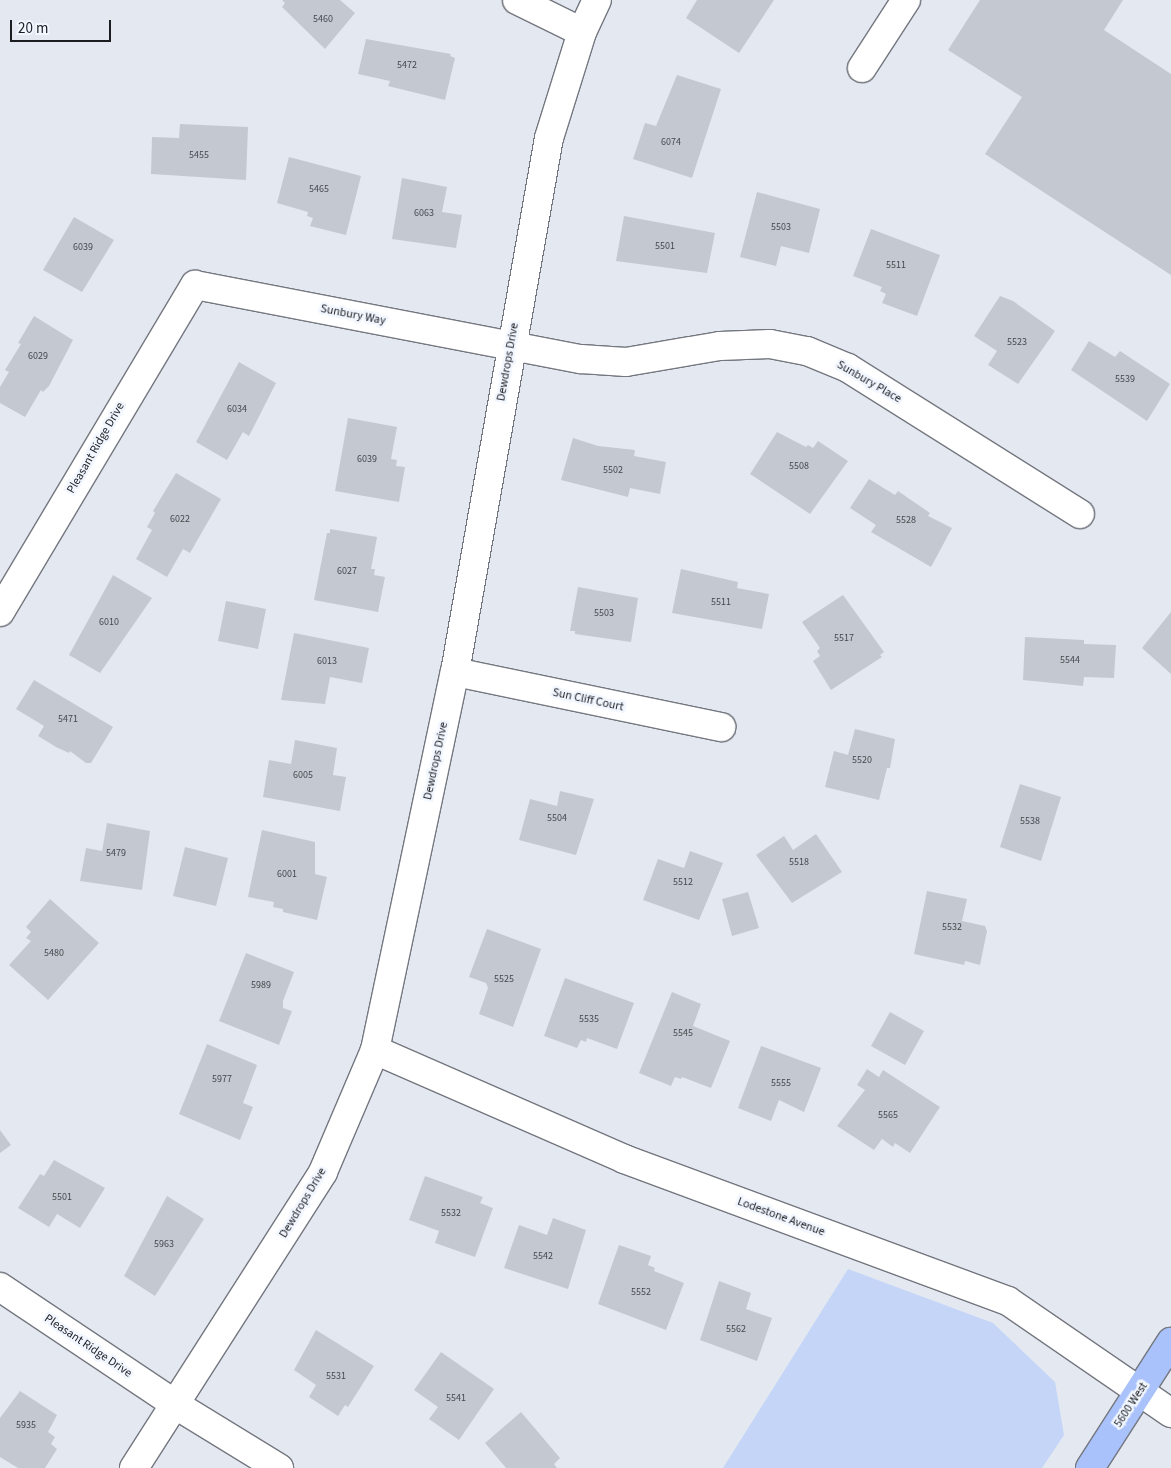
<!DOCTYPE html>
<html>
<head>
<meta charset="utf-8">
<style>
	body { margin:0 }
	#map { position:relative; width:1171px; height:1468px; overflow:hidden; background:#e4e9f1; font-family:"Source Sans 3",sans-serif }
	div>[style] { position:absolute }
	.green>* { inset:0; background:#c4d5f8 }
	.building>* { inset:0; background:#c4c9d1 }
	.roads { filter:drop-shadow(1px 0 #74777f) drop-shadow(-1px 0 #74777f) drop-shadow(0 1px #74777f) drop-shadow(0 -1px #74777f) }
	.minor>* { height:28px; margin:-14px; padding:0 14px; transform-origin:14px; border-radius:14px; background:#fff }
	.major>* { height:28px; margin:-14px; padding:0 14px; transform-origin:14px; border-radius:14px; background:#a9c2fb }
	span { translate:-50% -50%; white-space:nowrap; text-align:center; line-height:1.15; -webkit-text-stroke:5px #f1f6ff; paint-order:stroke }
	.number-label { font-size:10px; color:#45484c }
	.number-label span { -webkit-text-stroke-width:0 }
	.street-label { font-size:12px; color:#1b1d20 }
	.scale { position:absolute; left:10px; top:20px; width:101px; height:22px; box-sizing:border-box; border:2px solid #1b1d20; border-top:0; padding-left:6px; font-size:15px; line-height:18px; white-space:nowrap; color:#1b1d20; -webkit-text-stroke:4px #f1f6ff; paint-order:stroke }
</style>
</head>
<body>
<div id="map">
	<div class="green">
		<div style="clip-path:polygon(848px 1269px,993px 1323px,1055px 1382px,1064px 1435px,1042px 1468px,723px 1468px)"></div>
	</div>
	<div class="building">
		<div style="clip-path:polygon(282px 0,340px 0,355px 13px,325px 49px,282px 7px,285px 3px)"></div>
		<div style="clip-path:polygon(697px 0,774px 0,739px 53px,686px 18px)"></div>
		<div style="clip-path:polygon(980px 0,1123px 0,1104px 30px,1171px 74px,1171px 275px,985px 154px,1022px 97px,948px 50px)"></div>
		<div style="clip-path:polygon(366px 39px,451px 54px,450px 56px,455px 58px,445px 100px,388px 86px,390px 81px,358px 74px)"></div>
		<div style="clip-path:polygon(677px 75px,721px 89px,692px 178px,633px 159px,645px 123px,656px 126px)"></div>
		<div style="clip-path:polygon(180px 124px,248px 127px,246px 180px,151px 174px,152px 137px,179px 138px)"></div>
		<div style="clip-path:polygon(289px 157px,361px 176px,346px 235px,310px 226px,313px 218px,307px 216px,308px 212px,277px 203px)"></div>
		<div style="clip-path:polygon(402px 178px,447px 187px,442px 212px,462px 215px,456px 248px,392px 239px)"></div>
		<div style="clip-path:polygon(757px 192px,820px 209px,809px 253px,781px 246px,776px 266px,740px 257px)"></div>
		<div style="clip-path:polygon(624px 216px,715px 233px,707px 273px,616px 261px)"></div>
		<div style="clip-path:polygon(74px 217px,114px 240px,82px 292px,43px 270px)"></div>
		<div style="clip-path:polygon(871px 229px,940px 255px,917px 316px,882px 303px,886px 294px,880px 291px,882px 287px,853px 276px)"></div>
		<div style="clip-path:polygon(1000px 296px,1013px 301px,1055px 331px,1018px 384px,988px 365px,997px 351px,974px 336px)"></div>
		<div style="clip-path:polygon(34px 316px,73px 340px,49px 386px,43px 392px,41px 390px,25px 417px,0 403px,0 387px,9px 372px,5px 370px,21px 344px,18px 343px)"></div>
		<div style="clip-path:polygon(1089px 341px,1115px 357px,1120px 351px,1170px 384px,1147px 421px,1071px 370px)"></div>
		<div style="clip-path:polygon(239px 362px,276px 383px,249px 436px,243px 432px,227px 460px,196px 442px)"></div>
		<div style="clip-path:polygon(348px 418px,397px 427px,391px 459px,397px 460px,396px 466px,405px 467px,399px 502px,335px 491px)"></div>
		<div style="clip-path:polygon(777px 432px,806px 447px,808px 445px,813px 448px,818px 441px,848px 461px,810px 514px,750px 474px)"></div>
		<div style="clip-path:polygon(573px 438px,598px 446px,635px 450px,634px 456px,666px 462px,660px 494px,630px 488px,628px 497px,561px 480px)"></div>
		<div style="clip-path:polygon(176px 473px,221px 499px,190px 553px,183px 549px,167px 577px,136px 559px,152px 530px,147px 527px,155px 513px,153px 511px)"></div>
		<div style="clip-path:polygon(869px 479px,895px 495px,898px 491px,930px 513px,928px 516px,952px 528px,931px 567px,871px 532px,876px 525px,850px 508px)"></div>
		<div style="clip-path:polygon(330px 529px,377px 537px,371px 569px,375px 569px,374px 575px,385px 577px,378px 612px,314px 600px,327px 533px,330px 533px)"></div>
		<div style="clip-path:polygon(681px 569px,738px 582px,737px 588px,769px 594px,762px 629px,672px 613px)"></div>
		<div style="clip-path:polygon(113px 575px,152px 598px,100px 673px,69px 655px)"></div>
		<div style="clip-path:polygon(578px 587px,638px 598px,631px 642px,575px 634px,575px 631px,570px 631px)"></div>
		<div style="clip-path:polygon(843px 595px,884px 652px,880px 655px,882px 657px,831px 690px,813px 661px,820px 656px,817px 651px,820px 648px,802px 622px)"></div>
		<div style="clip-path:polygon(226px 601px,266px 609px,258px 649px,218px 641px)"></div>
		<div style="clip-path:polygon(1171px 612px,1171px 674px,1142px 648px)"></div>
		<div style="clip-path:polygon(294px 633px,369px 648px,362px 683px,330px 677px,325px 704px,281px 700px)"></div>
		<div style="clip-path:polygon(1025px 637px,1084px 640px,1084px 644px,1116px 645px,1114px 678px,1084px 677px,1083px 686px,1023px 680px)"></div>
		<div style="clip-path:polygon(34px 680px,113px 727px,91px 763px,86px 763px,70px 751px,69px 753px,56px 747px,38px 736px,44px 726px,16px 709px)"></div>
		<div style="clip-path:polygon(855px 729px,895px 739px,890px 768px,887px 768px,879px 800px,825px 787px,834px 751px,848px 755px)"></div>
		<div style="clip-path:polygon(295px 740px,337px 748px,333px 775px,346px 777px,340px 811px,263px 797px,269px 760px,291px 764px)"></div>
		<div style="clip-path:polygon(1020px 784px,1061px 797px,1041px 861px,1000px 847px)"></div>
		<div style="clip-path:polygon(560px 791px,594px 799px,576px 855px,519px 840px,530px 799px,557px 806px)"></div>
		<div style="clip-path:polygon(107px 823px,150px 831px,142px 890px,80px 881px,86px 848px,102px 851px)"></div>
		<div style="clip-path:polygon(262px 830px,315px 842px,315px 874px,327px 877px,317px 920px,283px 912px,283px 909px,273px 907px,274px 902px,248px 897px)"></div>
		<div style="clip-path:polygon(816px 834px,842px 872px,792px 903px,756px 855px,784px 836px,793px 850px)"></div>
		<div style="clip-path:polygon(185px 847px,228px 858px,216px 906px,173px 896px)"></div>
		<div style="clip-path:polygon(690px 851px,723px 863px,699px 920px,643px 900px,658px 859px,684px 868px)"></div>
		<div style="clip-path:polygon(927px 891px,967px 899px,962px 921px,985px 926px,987px 931px,980px 965px,965px 961px,964px 965px,914px 954px)"></div>
		<div style="clip-path:polygon(748px 892px,759px 928px,732px 936px,722px 899px)"></div>
		<div style="clip-path:polygon(50px 899px,99px 943px,48px 1000px,9px 965px,31px 941px,26px 938px,31px 932px,26px 927px)"></div>
		<div style="clip-path:polygon(487px 929px,541px 949px,513px 1027px,479px 1014px,488px 988px,486px 983px,469px 977px)"></div>
		<div style="clip-path:polygon(246px 953px,294px 972px,283px 1001px,283px 1008px,292px 1011px,279px 1045px,219px 1021px)"></div>
		<div style="clip-path:polygon(565px 978px,634px 1003px,617px 1049px,587px 1038px,586px 1042px,581px 1040px,577px 1048px,544px 1036px)"></div>
		<div style="clip-path:polygon(672px 992px,701px 1004px,693px 1026px,730px 1041px,711px 1088px,682px 1077px,681px 1079px,675px 1077px,671px 1086px,639px 1073px)"></div>
		<div style="clip-path:polygon(890px 1012px,924px 1031px,905px 1065px,871px 1046px)"></div>
		<div style="clip-path:polygon(207px 1044px,257px 1065px,243px 1103px,253px 1107px,240px 1140px,179px 1114px)"></div>
		<div style="clip-path:polygon(761px 1046px,821px 1068px,804px 1112px,779px 1100px,771px 1121px,738px 1108px)"></div>
		<div style="clip-path:polygon(867px 1069px,879px 1077px,883px 1070px,940px 1107px,910px 1153px,895px 1143px,893px 1147px,882px 1139px,874px 1150px,837px 1126px,865px 1090px,857px 1085px)"></div>
		<div style="clip-path:polygon(0 1130px,11px 1145px,0 1153px)"></div>
		<div style="clip-path:polygon(54px 1160px,105px 1188px,80px 1228px,57px 1214px,49px 1227px,18px 1208px,40px 1174px,44px 1176px)"></div>
		<div style="clip-path:polygon(425px 1176px,483px 1197px,480px 1203px,493px 1208px,475px 1257px,435px 1243px,439px 1231px,409px 1220px)"></div>
		<div style="clip-path:polygon(167px 1196px,204px 1219px,155px 1296px,124px 1276px)"></div>
		<div style="clip-path:polygon(553px 1218px,586px 1230px,568px 1289px,504px 1268px,519px 1225px,547px 1235px)"></div>
		<div style="clip-path:polygon(619px 1245px,651px 1256px,648px 1265px,655px 1268px,654px 1271px,684px 1283px,666px 1330px,598px 1304px)"></div>
		<div style="clip-path:polygon(719px 1281px,751px 1293px,746px 1309px,772px 1318px,757px 1361px,700px 1340px)"></div>
		<div style="clip-path:polygon(316px 1330px,374px 1366px,348px 1407px,345px 1405px,338px 1416px,309px 1397px,316px 1385px,294px 1370px)"></div>
		<div style="clip-path:polygon(441px 1352px,494px 1389px,459px 1440px,429px 1419px,438px 1407px,414px 1390px)"></div>
		<div style="clip-path:polygon(20px 1391px,57px 1415px,48px 1432px,55px 1437px,51px 1444px,57px 1449px,45px 1468px,18px 1468px,0 1457px,0 1418px)"></div>
		<div style="clip-path:polygon(521px 1412px,560px 1458px,554px 1464px,557px 1468px,506px 1468px,485px 1443px)"></div>
	</div>
	<div class="roads">
		<div class="minor">
			<div style="left:517px;top:0;width:72px;rotate:26.2deg"></div>
			<div style="left:862px;top:68px;width:81px;rotate:-57.1deg"></div>
			<div style="left:0;top:612px;width:381px;rotate:-59.2deg"></div>
			<div style="left:195px;top:285px;width:393px;rotate:10.9deg"></div>
			<div style="left:581px;top:359px;width:45px;rotate:3.8deg"></div>
			<div style="left:626px;top:362px;width:95px;rotate:-9.7deg"></div>
			<div style="left:720px;top:346px;width:50px;rotate:-2.3deg"></div>
			<div style="left:770px;top:344px;width:38px;rotate:11deg"></div>
			<div style="left:807px;top:351px;width:44px;rotate:22.5deg"></div>
			<div style="left:848px;top:368px;width:274px;rotate:32.2deg"></div>
			<div style="left:455px;top:672px;width:272px;rotate:11.7deg"></div>
			<div style="left:375px;top:1050px;width:272px;rotate:23.6deg"></div>
			<div style="left:624px;top:1159px;width:409px;rotate:20.3deg"></div>
			<div style="left:1008px;top:1301px;width:198px;rotate:34.5deg"></div>
			<div style="left:0;top:1287px;width:212px;rotate:33.8deg"></div>
			<div style="left:176px;top:1405px;width:121px;rotate:31.5deg"></div>
			<div style="left:134px;top:1468px;width:351px;rotate:-57.4deg"></div>
			<div style="left:323px;top:1172px;width:133px;rotate:-66.9deg"></div>
			<div style="left:375px;top:1050px;width:386px;rotate:-78.1deg"></div>
			<div style="left:455px;top:672px;width:542px;rotate:-80.02deg"></div>
			<div style="left:549px;top:138px;width:111px;rotate:-72.7deg"></div>
			<div style="left:582px;top:32px;width:35px;rotate:-65deg"></div>
		</div>
		<div class="major">
			<div style="left:1090px;top:1468px;width:150px;rotate:-57.3deg"></div>
		</div>
	</div>
	<div class="number-label">
		<span style="left:323px;top:20px">5460</span>
		<span style="left:407px;top:66px">5472</span>
		<span style="left:671px;top:143px">6074</span>
		<span style="left:199px;top:156px">5455</span>
		<span style="left:319px;top:190px">5465</span>
		<span style="left:424px;top:214px">6063</span>
		<span style="left:781px;top:228px">5503</span>
		<span style="left:665px;top:247px">5501</span>
		<span style="left:83px;top:248px">6039</span>
		<span style="left:896px;top:266px">5511</span>
		<span style="left:1017px;top:343px">5523</span>
		<span style="left:38px;top:357px">6029</span>
		<span style="left:1125px;top:380px">5539</span>
		<span style="left:237px;top:410px">6034</span>
		<span style="left:367px;top:460px">6039</span>
		<span style="left:799px;top:467px">5508</span>
		<span style="left:613px;top:471px">5502</span>
		<span style="left:180px;top:520px">6022</span>
		<span style="left:906px;top:521px">5528</span>
		<span style="left:347px;top:572px">6027</span>
		<span style="left:721px;top:603px">5511</span>
		<span style="left:604px;top:614px">5503</span>
		<span style="left:109px;top:623px">6010</span>
		<span style="left:844px;top:639px">5517</span>
		<span style="left:1070px;top:661px">5544</span>
		<span style="left:327px;top:662px">6013</span>
		<span style="left:68px;top:720px">5471</span>
		<span style="left:862px;top:761px">5520</span>
		<span style="left:303px;top:776px">6005</span>
		<span style="left:557px;top:819px">5504</span>
		<span style="left:1030px;top:822px">5538</span>
		<span style="left:116px;top:854px">5479</span>
		<span style="left:799px;top:863px">5518</span>
		<span style="left:287px;top:875px">6001</span>
		<span style="left:683px;top:883px">5512</span>
		<span style="left:952px;top:928px">5532</span>
		<span style="left:54px;top:954px">5480</span>
		<span style="left:504px;top:980px">5525</span>
		<span style="left:261px;top:986px">5989</span>
		<span style="left:589px;top:1020px">5535</span>
		<span style="left:683px;top:1034px">5545</span>
		<span style="left:222px;top:1080px">5977</span>
		<span style="left:781px;top:1084px">5555</span>
		<span style="left:888px;top:1116px">5565</span>
		<span style="left:62px;top:1198px">5501</span>
		<span style="left:451px;top:1214px">5532</span>
		<span style="left:164px;top:1245px">5963</span>
		<span style="left:543px;top:1257px">5542</span>
		<span style="left:641px;top:1293px">5552</span>
		<span style="left:736px;top:1330px">5562</span>
		<span style="left:336px;top:1377px">5531</span>
		<span style="left:456px;top:1399px">5541</span>
		<span style="left:26px;top:1426px">5935</span>
	</div>
	<div class="street-label">
		<span style="left:353px;top:315px;rotate:11deg">Sunbury Way</span>
		<span style="left:508px;top:362px;rotate:-80deg">Dewdrops Drive</span>
		<span style="left:869px;top:382px;rotate:30deg">Sunbury Place</span>
		<span style="left:96px;top:448px;rotate:-60deg">Pleasant Ridge Drive</span>
		<span style="left:588px;top:700px;rotate:12deg">Sun Cliff Court</span>
		<span style="left:436px;top:761px;rotate:-78deg">Dewdrops Drive</span>
		<span style="left:303px;top:1203px;rotate:-59deg">Dewdrops Drive</span>
		<span style="left:781px;top:1217px;rotate:20deg">Lodestone Avenue</span>
		<span style="left:88px;top:1346px;rotate:34deg">Pleasant Ridge Drive</span>
		<span style="left:1131px;top:1405px;rotate:-57deg">5600 West</span>
	</div>
	<div class="scale">20 m</div>
</div>
</body>
</html>
